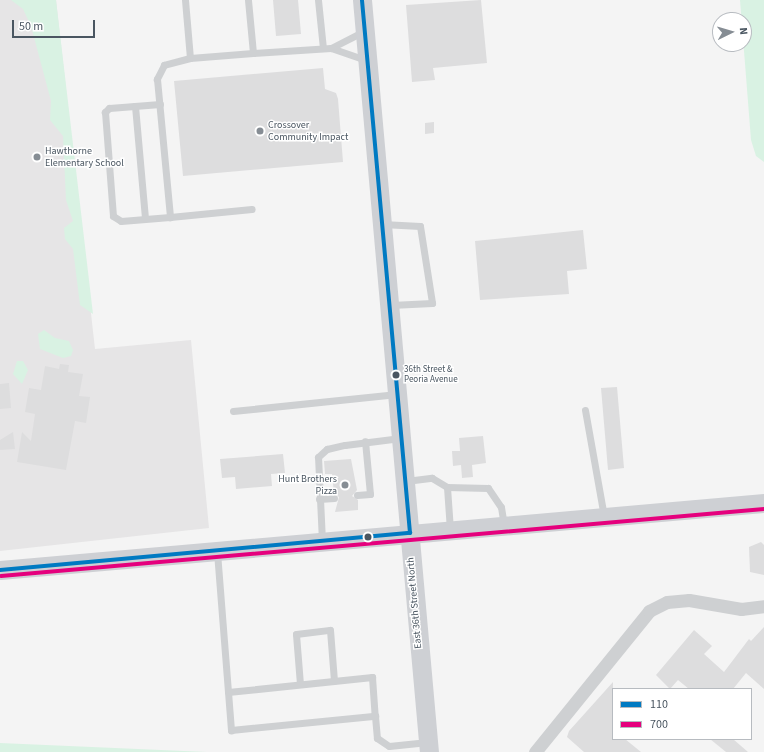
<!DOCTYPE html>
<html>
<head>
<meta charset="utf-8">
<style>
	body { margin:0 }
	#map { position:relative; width:764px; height:752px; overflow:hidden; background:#f4f4f4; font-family:"Source Sans 3",sans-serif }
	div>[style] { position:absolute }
	.education>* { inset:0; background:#e6e5e6 }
	.green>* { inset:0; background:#d9f2e3 }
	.building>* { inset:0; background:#ddddde }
	.service>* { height:7px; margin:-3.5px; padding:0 3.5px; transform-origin:3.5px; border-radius:3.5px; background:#ced0d2 }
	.minor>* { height:13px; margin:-6.5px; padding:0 6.5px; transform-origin:6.5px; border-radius:6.5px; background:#ced0d2 }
	.secondary>* { height:19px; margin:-9.5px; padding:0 9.5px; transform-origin:9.5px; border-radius:9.5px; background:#ced0d4 }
	.bus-1>* { height:4px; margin:-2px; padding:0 2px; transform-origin:2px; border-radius:2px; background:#007ac2 }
	.bus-2>* { height:4px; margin:-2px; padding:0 2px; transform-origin:2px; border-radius:2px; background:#e5007d }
	.dots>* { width:11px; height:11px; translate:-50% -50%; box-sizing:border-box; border:2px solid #fff; border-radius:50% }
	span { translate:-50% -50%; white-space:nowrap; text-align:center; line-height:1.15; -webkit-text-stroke:3px #fff; paint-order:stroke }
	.bus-label { font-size:9px; color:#4a5661 }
	.left { translate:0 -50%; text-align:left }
	.poi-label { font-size:10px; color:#4a5661 }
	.right { translate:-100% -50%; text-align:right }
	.street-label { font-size:10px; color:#4a5661 }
	.legend { position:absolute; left:612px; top:688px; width:140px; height:52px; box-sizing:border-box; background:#fff; border:1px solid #b7bbc0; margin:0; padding:5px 7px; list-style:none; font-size:12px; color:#4a5661 }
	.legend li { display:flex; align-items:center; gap:8px; height:20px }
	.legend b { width:20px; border:1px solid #b7bbc0 }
	.north { position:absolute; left:712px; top:12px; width:40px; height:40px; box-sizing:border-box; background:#fff; border:1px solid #b7bbc0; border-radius:50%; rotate:85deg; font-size:11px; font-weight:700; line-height:16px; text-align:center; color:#4a5661 }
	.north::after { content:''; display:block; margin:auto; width:14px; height:18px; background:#868d94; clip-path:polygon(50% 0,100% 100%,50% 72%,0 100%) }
	.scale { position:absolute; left:12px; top:20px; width:83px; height:18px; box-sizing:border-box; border:2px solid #4a5661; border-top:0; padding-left:5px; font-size:12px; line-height:14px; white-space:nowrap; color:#4a5661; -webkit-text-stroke:3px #fff; paint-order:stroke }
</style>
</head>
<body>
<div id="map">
	<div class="education">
		<div style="clip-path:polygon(0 0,56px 0,95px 349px,191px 340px,209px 528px,0 551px)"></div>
	</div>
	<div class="green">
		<div style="clip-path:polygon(11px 0,56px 0,93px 314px,80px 305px,73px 249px,65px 239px,64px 228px,73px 221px,66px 200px,63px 136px,50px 120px,51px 101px,31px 26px,23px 9px)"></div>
		<div style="clip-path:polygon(740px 0,764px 0,764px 162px,756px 156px,751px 140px)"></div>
		<div style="clip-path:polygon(44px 330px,55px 338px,69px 341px,73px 350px,71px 356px,63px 358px,40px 349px,38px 334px)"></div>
		<div style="clip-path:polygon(17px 361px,23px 361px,28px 370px,22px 384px,13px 374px)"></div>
		<div style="clip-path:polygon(0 743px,207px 752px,208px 752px,0 752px)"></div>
	</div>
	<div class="building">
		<div style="clip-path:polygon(273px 0,298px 0,301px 34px,276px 36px)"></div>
		<div style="clip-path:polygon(481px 0,487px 63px,433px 68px,435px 80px,412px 82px,406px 5px)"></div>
		<div style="clip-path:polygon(323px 68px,325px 89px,336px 93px,338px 99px,343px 162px,183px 176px,174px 81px)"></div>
		<div style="clip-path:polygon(434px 122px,434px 133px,425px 134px,425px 123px)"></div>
		<div style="clip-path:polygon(583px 230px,587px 269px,567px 271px,569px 294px,480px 300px,475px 241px)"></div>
		<div style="clip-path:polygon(60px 364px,69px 365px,68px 372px,83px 374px,79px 396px,90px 397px,86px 423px,75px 421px,66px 470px,17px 462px,22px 432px,31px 441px,35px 414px,25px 412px,29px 388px,41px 390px,45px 366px,59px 369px)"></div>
		<div style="clip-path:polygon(9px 383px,11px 408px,0 409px,0 384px)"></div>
		<div style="clip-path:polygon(617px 387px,624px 468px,608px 470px,601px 388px)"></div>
		<div style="clip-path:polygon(13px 432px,15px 449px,0 450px,0 440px)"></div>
		<div style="clip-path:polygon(483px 436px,486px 463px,472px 465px,473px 477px,462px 478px,461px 465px,453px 466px,452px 451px,460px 451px,459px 438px)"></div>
		<div style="clip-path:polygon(283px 454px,285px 473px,271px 474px,272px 486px,236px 489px,235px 477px,222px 478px,220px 459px)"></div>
		<div style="clip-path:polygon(351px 459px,357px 490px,352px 496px,358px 500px,358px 510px,335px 512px,339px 497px,334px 493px,332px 474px,325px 474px,324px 461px)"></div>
		<div style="clip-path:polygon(761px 542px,764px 545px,764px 575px,750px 572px,749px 547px)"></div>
		<div style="clip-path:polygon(764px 627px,764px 689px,746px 673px,733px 689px,689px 689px,678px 680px,670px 689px,656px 675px,694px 630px,712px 646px,704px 654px,724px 672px,749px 639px,751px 641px)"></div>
		<div style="clip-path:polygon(613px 682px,613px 739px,625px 739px,641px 752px,584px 752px,567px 737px,569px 731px)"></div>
		<div style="clip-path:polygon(710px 739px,733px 739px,748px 752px,726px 752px)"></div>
	</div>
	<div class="service">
		<div style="left:185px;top:0;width:58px;rotate:85.1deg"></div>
		<div style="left:190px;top:58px;width:27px;rotate:165deg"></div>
		<div style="left:164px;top:65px;width:16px;rotate:117deg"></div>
		<div style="left:157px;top:79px;width:139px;rotate:84.6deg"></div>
		<div style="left:170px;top:217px;width:82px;rotate:-5.6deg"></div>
		<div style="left:318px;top:0;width:48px;rotate:84.1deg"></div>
		<div style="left:331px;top:48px;width:36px;rotate:-27deg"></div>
		<div style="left:253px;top:53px;width:78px;rotate:-3.7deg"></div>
		<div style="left:331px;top:48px;width:36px;rotate:19deg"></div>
		<div style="left:190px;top:58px;width:63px;rotate:-4.5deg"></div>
		<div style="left:253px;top:53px;width:53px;rotate:-95.4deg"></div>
		<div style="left:160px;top:104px;width:51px;rotate:175.5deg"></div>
		<div style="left:109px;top:108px;width:6px;rotate:135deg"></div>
		<div style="left:105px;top:112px;width:104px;rotate:85.6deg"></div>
		<div style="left:113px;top:216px;width:9px;rotate:32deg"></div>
		<div style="left:121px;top:221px;width:49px;rotate:-4.7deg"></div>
		<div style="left:135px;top:106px;width:113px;rotate:84.9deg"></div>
		<div style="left:382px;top:224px;width:38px;rotate:3deg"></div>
		<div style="left:420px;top:226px;width:78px;rotate:81.1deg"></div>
		<div style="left:432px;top:303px;width:41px;rotate:177.2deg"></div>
		<div style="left:585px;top:410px;width:109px;rotate:79.9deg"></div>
		<div style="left:233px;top:411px;width:165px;rotate:-5.9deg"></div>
		<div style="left:406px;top:481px;width:26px;rotate:-7deg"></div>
		<div style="left:432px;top:478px;width:17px;rotate:31deg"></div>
		<div style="left:447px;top:487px;width:41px;rotate:1.4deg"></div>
		<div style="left:488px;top:488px;width:23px;rotate:56deg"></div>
		<div style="left:501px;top:507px;width:18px;rotate:81deg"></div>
		<div style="left:447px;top:487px;width:43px;rotate:86deg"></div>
		<div style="left:357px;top:495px;width:13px;rotate:-4deg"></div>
		<div style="left:370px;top:494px;width:53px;rotate:-95.4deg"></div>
		<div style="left:319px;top:499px;width:15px;rotate:-4deg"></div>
		<div style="left:322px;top:541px;width:84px;rotate:-92.7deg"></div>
		<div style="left:318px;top:457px;width:12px;rotate:-42deg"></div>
		<div style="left:327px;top:449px;width:18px;rotate:-13deg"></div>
		<div style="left:345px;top:445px;width:56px;rotate:-7.1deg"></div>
		<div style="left:217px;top:552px;width:179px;rotate:85.5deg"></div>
		<div style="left:231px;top:730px;width:145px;rotate:-5.6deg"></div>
		<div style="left:375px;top:716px;width:22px;rotate:85deg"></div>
		<div style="left:377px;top:738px;width:14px;rotate:34deg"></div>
		<div style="left:389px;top:746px;width:39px;rotate:-6deg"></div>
		<div style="left:300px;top:684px;width:50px;rotate:-94.6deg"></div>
		<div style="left:296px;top:634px;width:34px;rotate:-7deg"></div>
		<div style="left:330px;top:630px;width:51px;rotate:85.5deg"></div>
		<div style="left:228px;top:692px;width:145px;rotate:-5.9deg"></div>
		<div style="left:372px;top:677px;width:39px;rotate:86deg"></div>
	</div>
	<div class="minor">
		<div style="left:535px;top:752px;width:181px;rotate:-51deg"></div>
		<div style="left:649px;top:611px;width:20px;rotate:-27deg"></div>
		<div style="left:667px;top:602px;width:22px;rotate:-5deg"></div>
		<div style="left:689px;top:600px;width:53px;rotate:9.8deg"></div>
		<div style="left:741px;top:609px;width:23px;rotate:-7deg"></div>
	</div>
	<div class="secondary">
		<div style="left:362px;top:0;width:755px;rotate:84.91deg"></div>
		<div style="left:0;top:570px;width:767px;rotate:-5.01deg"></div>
	</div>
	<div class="bus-1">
		<div style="left:0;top:570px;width:412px;rotate:-5.2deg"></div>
		<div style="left:410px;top:533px;width:535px;rotate:-95.15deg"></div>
	</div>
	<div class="bus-2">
		<div style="left:1px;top:576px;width:766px;rotate:-5.02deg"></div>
	</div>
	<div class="dots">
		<div style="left:260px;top:131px;background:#868d94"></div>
		<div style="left:37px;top:157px;background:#868d94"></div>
		<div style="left:396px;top:375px;background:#4a5661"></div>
		<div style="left:345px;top:485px;background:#868d94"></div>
		<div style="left:368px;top:537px;background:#4a5661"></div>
	</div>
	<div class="bus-label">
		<span class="left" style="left:404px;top:375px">36th Street &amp;<br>Peoria Avenue</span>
	</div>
	<div class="poi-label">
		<span class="left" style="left:268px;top:131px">Crossover<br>Community Impact</span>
		<span class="left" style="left:45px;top:157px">Hawthorne<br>Elementary School</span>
		<span class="right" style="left:337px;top:485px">Hunt Brothers<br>Pizza</span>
	</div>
	<div class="street-label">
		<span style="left:415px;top:603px;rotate:-95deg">East 36th Street North</span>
	</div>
	<ul class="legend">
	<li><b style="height:5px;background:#007ac2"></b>110</li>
	<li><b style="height:5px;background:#e5007d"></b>700</li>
	</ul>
	<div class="north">N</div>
	<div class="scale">50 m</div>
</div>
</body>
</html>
